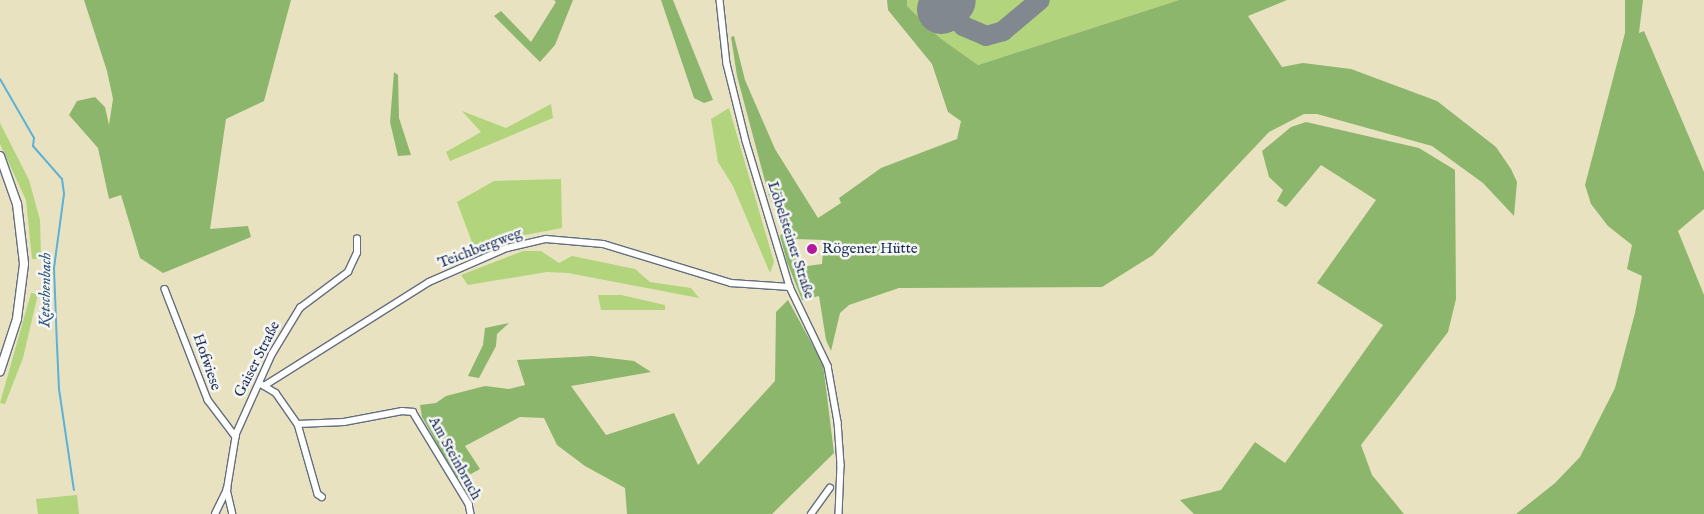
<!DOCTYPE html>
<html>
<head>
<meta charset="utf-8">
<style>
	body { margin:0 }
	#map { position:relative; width:1704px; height:514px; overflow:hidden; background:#e9e2c0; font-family:"IM FELL English",serif }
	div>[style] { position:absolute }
	.green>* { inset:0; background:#b1d47c }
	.forest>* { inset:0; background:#8cb66c }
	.stream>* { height:2px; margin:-1px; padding:0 1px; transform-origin:1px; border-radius:1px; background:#5bb1d7 }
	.taxiway>* { height:20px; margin:-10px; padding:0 10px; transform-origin:10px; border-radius:10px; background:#82888f }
	.runway>* { height:49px; margin:-24.5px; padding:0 24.5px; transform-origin:24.5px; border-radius:24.5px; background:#82888f }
	.roads { filter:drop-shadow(1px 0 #636e80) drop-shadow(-1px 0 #636e80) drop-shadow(0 1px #636e80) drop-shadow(0 -1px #636e80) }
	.minor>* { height:5.5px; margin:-2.75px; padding:0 2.75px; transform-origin:2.75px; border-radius:2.75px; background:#fff }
	.tertiary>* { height:8px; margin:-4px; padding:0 4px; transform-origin:4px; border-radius:4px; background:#fff }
	.dots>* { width:14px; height:14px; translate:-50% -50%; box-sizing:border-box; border:2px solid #f6f6f2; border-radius:50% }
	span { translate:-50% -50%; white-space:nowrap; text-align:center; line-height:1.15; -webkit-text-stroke:5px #f6f6f2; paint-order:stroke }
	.street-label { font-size:15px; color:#1b2f5e }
	.poi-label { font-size:15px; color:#1b2f5e }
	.left { translate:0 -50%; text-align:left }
	.water-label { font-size:16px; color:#2e5682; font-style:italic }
</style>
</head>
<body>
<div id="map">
	<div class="green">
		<div style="clip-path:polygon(907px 0,1179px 0,978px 65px,940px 38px,907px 6px)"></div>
		<div style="clip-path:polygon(551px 104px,553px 118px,450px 161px,446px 152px,481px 132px,462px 111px,506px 128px)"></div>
		<div style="clip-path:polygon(729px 108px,774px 262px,770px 273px,733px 186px,718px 162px,711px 119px)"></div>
		<div style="clip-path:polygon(0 123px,29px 180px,40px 220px,41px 259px,32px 259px,26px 200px,0 144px)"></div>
		<div style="clip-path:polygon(561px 179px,562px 228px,473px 245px,457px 202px,494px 181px)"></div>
		<div style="clip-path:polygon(523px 251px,541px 251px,559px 263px,572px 256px,635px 269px,650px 282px,691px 288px,699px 298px,568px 273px,547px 272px,468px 285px,461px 275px)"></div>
		<div style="clip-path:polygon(31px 293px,38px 294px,23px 358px,5px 404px,0 403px)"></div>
		<div style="clip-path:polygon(598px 295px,621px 295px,665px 305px,665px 310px,601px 310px)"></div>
		<div style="clip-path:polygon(77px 495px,79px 514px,38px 514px,36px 499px)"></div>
	</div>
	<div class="forest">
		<div style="clip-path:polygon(84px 0,291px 0,264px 101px,226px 119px,210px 229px,248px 226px,251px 237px,163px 273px,140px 258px,121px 195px,109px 199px,98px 148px,69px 115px,77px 101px,95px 97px,105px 107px,109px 125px,113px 99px,107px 71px)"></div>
		<div style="clip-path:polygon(554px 0,573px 0,555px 45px,540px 62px,494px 16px,501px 11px,531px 42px,556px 2px)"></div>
		<div style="clip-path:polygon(661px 0,673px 0,713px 100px,704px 103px,694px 98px)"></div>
		<div style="clip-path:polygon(evenodd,887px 0,907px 0,907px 6px,940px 38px,978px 65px,1179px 0,1287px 0,1248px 16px,1282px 67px,1303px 63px,1351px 69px,1437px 101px,1496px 147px,1511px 169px,1517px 182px,1514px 216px,1483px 183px,1432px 146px,1317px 114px,1304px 114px,1269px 132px,1153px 255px,1102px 287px,899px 288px,849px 305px,840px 313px,831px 351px,826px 340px,819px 296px,802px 300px,787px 262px,780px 236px,785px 229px,769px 196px,737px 76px,731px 37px,734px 36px,745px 80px,775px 149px,818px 218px,841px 203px,839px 198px,881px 168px,957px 139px,961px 121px,948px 112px,932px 64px,888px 10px,887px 0,796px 239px,824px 240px,822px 264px,800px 267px,794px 251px,796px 239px)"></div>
		<div style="clip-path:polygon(1625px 0,1643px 0,1639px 33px,1644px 31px,1704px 172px,1704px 209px,1678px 231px,1704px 295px,1704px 514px,1516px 514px,1555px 483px,1580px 457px,1615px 388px,1635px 313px,1642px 276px,1627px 269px,1632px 245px,1608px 226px,1591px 204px,1585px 185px,1625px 33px)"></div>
		<div style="clip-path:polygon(394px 72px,398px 75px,399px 118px,411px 155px,398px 156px,390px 122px)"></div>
		<div style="clip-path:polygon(1306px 122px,1419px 148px,1455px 170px,1456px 299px,1448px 332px,1361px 445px,1372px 475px,1404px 514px,1194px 514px,1180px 500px,1221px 490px,1255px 442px,1285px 463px,1383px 325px,1317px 283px,1376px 200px,1321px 165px,1286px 207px,1277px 201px,1283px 190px,1269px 177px,1262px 151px,1291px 127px)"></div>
		<div style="clip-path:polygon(788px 300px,823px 364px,834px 453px,772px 514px,627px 514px,625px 488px,585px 466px,557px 445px,544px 418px,520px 417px,465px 446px,480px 469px,458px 481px,422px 417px,420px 405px,436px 403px,446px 396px,485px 386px,509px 389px,525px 385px,517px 360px,592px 356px,634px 361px,651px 372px,571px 386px,606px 435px,674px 413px,698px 465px,775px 381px,776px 312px)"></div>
		<div style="clip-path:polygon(509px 323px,497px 334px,496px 346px,479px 378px,468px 376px,483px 345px,485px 328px)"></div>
	</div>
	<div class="stream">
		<div style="left:0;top:79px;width:68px;rotate:60deg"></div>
		<div style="left:34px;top:138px;width:8px;rotate:97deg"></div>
		<div style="left:33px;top:146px;width:44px;rotate:48.7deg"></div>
		<div style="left:62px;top:179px;width:15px;rotate:82deg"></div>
		<div style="left:64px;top:194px;width:75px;rotate:97.7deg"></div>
		<div style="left:54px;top:268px;width:77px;rotate:87.8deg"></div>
		<div style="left:57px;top:345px;width:44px;rotate:87.4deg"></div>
		<div style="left:59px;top:389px;width:102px;rotate:81.6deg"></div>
	</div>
	<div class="taxiway">
		<div style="left:948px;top:2px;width:28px;rotate:58deg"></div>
		<div style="left:963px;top:26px;width:25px;rotate:23deg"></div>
		<div style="left:986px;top:36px;width:18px;rotate:-16deg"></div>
		<div style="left:1003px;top:31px;width:48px;rotate:-40deg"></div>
	</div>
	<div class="runway">
		<div style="left:941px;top:9px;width:13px;rotate:-42deg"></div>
	</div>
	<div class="roads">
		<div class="minor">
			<div style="left:720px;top:0;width:64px;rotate:83.8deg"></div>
			<div style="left:727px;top:64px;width:79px;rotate:76.1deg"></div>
			<div style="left:746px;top:141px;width:152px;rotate:73.2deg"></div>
			<div style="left:790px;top:287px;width:88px;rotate:64.3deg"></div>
			<div style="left:828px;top:366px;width:57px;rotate:79.9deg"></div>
			<div style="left:838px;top:422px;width:43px;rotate:86deg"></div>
			<div style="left:841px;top:465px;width:49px;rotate:92.3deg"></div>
			<div style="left:165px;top:289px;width:119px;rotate:68.8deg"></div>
			<div style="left:208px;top:400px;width:46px;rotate:52.9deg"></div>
			<div style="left:261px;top:384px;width:17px;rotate:31deg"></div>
			<div style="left:276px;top:393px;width:38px;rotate:55deg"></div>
			<div style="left:298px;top:424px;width:46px;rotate:-2.5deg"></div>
			<div style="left:344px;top:422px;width:59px;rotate:-10.7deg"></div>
			<div style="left:402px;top:411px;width:11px;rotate:5deg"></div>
			<div style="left:413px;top:412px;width:108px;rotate:58.7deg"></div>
			<div style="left:469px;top:504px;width:10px;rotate:79deg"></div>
			<div style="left:264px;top:386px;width:195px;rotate:-32.2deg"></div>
			<div style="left:429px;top:282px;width:85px;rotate:-23.6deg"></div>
			<div style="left:507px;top:248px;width:40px;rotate:-13deg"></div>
			<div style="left:546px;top:239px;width:57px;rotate:5deg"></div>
			<div style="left:603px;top:244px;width:134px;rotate:16.9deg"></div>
			<div style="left:731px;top:283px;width:59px;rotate:3.9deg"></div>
			<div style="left:298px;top:424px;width:73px;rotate:74.1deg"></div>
			<div style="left:318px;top:494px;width:5px;rotate:37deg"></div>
			<div style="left:227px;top:489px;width:26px;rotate:77deg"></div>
			<div style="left:215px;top:514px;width:28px;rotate:-64deg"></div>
			<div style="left:227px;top:489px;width:56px;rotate:-80.7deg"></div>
			<div style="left:236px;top:434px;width:88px;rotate:-65.8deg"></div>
			<div style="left:272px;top:354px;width:54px;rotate:-58.7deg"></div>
			<div style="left:300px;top:308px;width:60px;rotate:-36.9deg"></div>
			<div style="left:348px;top:272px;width:21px;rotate:-65deg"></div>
			<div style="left:357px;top:253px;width:14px;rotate:-90deg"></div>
			<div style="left:811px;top:514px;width:32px;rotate:-54deg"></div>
		</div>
		<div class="tertiary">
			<div style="left:0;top:156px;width:51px;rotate:70.5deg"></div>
			<div style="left:17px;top:204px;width:60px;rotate:83.3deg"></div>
			<div style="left:24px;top:264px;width:55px;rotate:97.3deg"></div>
			<div style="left:17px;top:319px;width:55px;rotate:108.1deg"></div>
		</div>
	</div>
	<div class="dots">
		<div style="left:812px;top:249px;background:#b5179e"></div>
	</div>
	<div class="street-label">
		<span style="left:791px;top:240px;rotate:72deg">Löbelsteiner Straße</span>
		<span style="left:480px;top:248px;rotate:-21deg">Teichbergweg</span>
		<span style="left:257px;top:359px;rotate:-63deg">Gaiser Straße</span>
		<span style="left:207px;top:362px;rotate:71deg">Hofwiese</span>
		<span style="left:455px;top:458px;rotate:61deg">Am Steinbruch</span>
	</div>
	<div class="poi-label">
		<span class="left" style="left:822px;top:249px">Rögener Hütte</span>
	</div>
	<div class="water-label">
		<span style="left:46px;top:290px;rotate:-89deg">Ketschenbach</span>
	</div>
</div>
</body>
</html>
